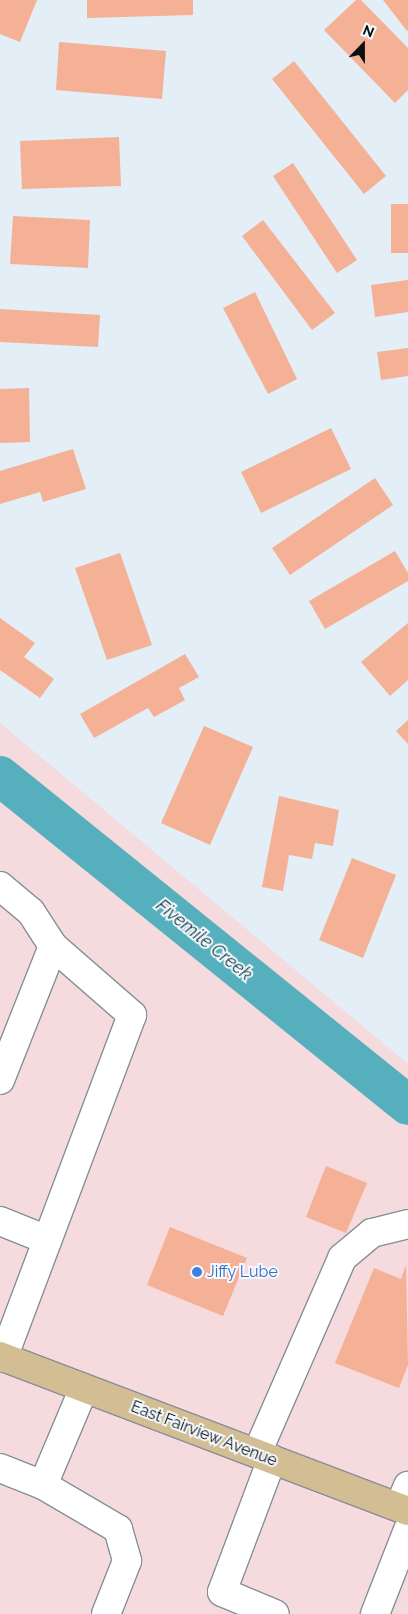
<!DOCTYPE html>
<html>
<head>
<meta charset="utf-8">
<style>
	body { margin:0 }
	#map { position:relative; width:408px; height:1614px; overflow:hidden; background:#e4eef6; font-family:Raleway,sans-serif }
	div>[style] { position:absolute }
	.commercial>* { inset:0; background:#f5dade }
	.canal>* { height:40px; margin:-20px; padding:0 20px; transform-origin:20px; border-radius:20px; background:#55afbd }
	.building>* { inset:0; background:#f4b195 }
	.roads { filter:drop-shadow(1px 0 #868f96) drop-shadow(-1px 0 #868f96) drop-shadow(0 1px #868f96) drop-shadow(0 -1px #868f96) }
	.minor>* { height:28px; margin:-14px; padding:0 14px; transform-origin:14px; border-radius:14px; background:#fff }
	.major>* { height:28px; margin:-14px; padding:0 14px; transform-origin:14px; border-radius:14px; background:#d3bd93 }
	.dots>* { width:14px; height:14px; translate:-50% -50%; box-sizing:border-box; border:2px solid #f4faff; border-radius:50% }
	span { translate:-50% -50%; white-space:nowrap; text-align:center; line-height:1.15; -webkit-text-stroke:4px #f4faff; paint-order:stroke }
	.shop-label { font-size:16px; color:#366cbe }
	.left { translate:0 -50%; text-align:left }
	.street-label { font-size:16px; color:#0c0f12 }
	.water-label { font-size:18px; color:#0f3a40; font-style:italic }
	.north { position:absolute; left:338px; top:20px; width:50px; height:50px; -webkit-text-stroke:4px #f4faff; paint-order:stroke; rotate:22deg; font-size:14px; font-weight:700; line-height:20px; text-align:center; color:#0c0f12 }
	.north::after { content:''; display:block; margin:auto; width:18px; height:22px; background:#0c0f12; clip-path:polygon(50% 0,100% 100%,50% 72%,0 100%) }
</style>
</head>
<body>
<div id="map">
	<div class="commercial">
		<div style="clip-path:polygon(0 723px,408px 1064px,408px 1614px,0 1614px)"></div>
	</div>
	<div class="canal">
		<div style="left:0;top:776px;width:524px;rotate:38.88deg"></div>
	</div>
	<div class="building">
		<div style="clip-path:polygon(0 0,37px 0,20px 42px,0 34px)"></div>
		<div style="clip-path:polygon(87px 0,193px 0,193px 15px,87px 18px)"></div>
		<div style="clip-path:polygon(356px 0,361px 0,408px 48px,408px 90px,395px 103px,324px 30px)"></div>
		<div style="clip-path:polygon(383px 0,408px 0,408px 30px,407px 31px)"></div>
		<div style="clip-path:polygon(59px 42px,166px 51px,162px 99px,56px 90px)"></div>
		<div style="clip-path:polygon(294px 61px,386px 176px,364px 194px,272px 79px)"></div>
		<div style="clip-path:polygon(119px 137px,121px 186px,22px 189px,20px 141px)"></div>
		<div style="clip-path:polygon(293px 163px,357px 260px,337px 273px,273px 176px)"></div>
		<div style="clip-path:polygon(391px 204px,408px 204px,408px 253px,391px 253px)"></div>
		<div style="clip-path:polygon(13px 216px,90px 220px,88px 268px,10px 264px)"></div>
		<div style="clip-path:polygon(263px 220px,335px 313px,312px 330px,242px 236px)"></div>
		<div style="clip-path:polygon(408px 280px,408px 312px,375px 317px,371px 285px)"></div>
		<div style="clip-path:polygon(255px 292px,297px 379px,268px 394px,223px 308px)"></div>
		<div style="clip-path:polygon(0 309px,100px 315px,98px 347px,0 342px)"></div>
		<div style="clip-path:polygon(408px 348px,408px 376px,381px 380px,377px 352px)"></div>
		<div style="clip-path:polygon(29px 388px,30px 442px,0 443px,0 389px)"></div>
		<div style="clip-path:polygon(331px 428px,351px 469px,261px 513px,241px 472px)"></div>
		<div style="clip-path:polygon(73px 449px,86px 489px,43px 502px,40px 492px,0 504px,0 471px)"></div>
		<div style="clip-path:polygon(375px 478px,393px 505px,290px 575px,272px 548px)"></div>
		<div style="clip-path:polygon(395px 551px,408px 573px,408px 581px,325px 629px,309px 601px)"></div>
		<div style="clip-path:polygon(120px 553px,152px 645px,107px 660px,75px 568px)"></div>
		<div style="clip-path:polygon(0 618px,35px 643px,24px 657px,54px 679px,40px 698px,0 670px)"></div>
		<div style="clip-path:polygon(408px 623px,408px 680px,390px 696px,361px 662px)"></div>
		<div style="clip-path:polygon(185px 654px,199px 677px,179px 688px,185px 700px,154px 717px,148px 708px,94px 738px,80px 714px)"></div>
		<div style="clip-path:polygon(408px 720px,408px 744px,396px 731px)"></div>
		<div style="clip-path:polygon(204px 726px,253px 747px,210px 845px,161px 823px)"></div>
		<div style="clip-path:polygon(279px 796px,339px 810px,333px 846px,315px 843px,312px 859px,289px 855px,283px 891px,262px 887px)"></div>
		<div style="clip-path:polygon(352px 858px,396px 875px,363px 958px,319px 940px)"></div>
		<div style="clip-path:polygon(326px 1166px,367px 1183px,346px 1233px,306px 1217px)"></div>
		<div style="clip-path:polygon(170px 1227px,247px 1258px,223px 1316px,147px 1285px)"></div>
		<div style="clip-path:polygon(406px 1265px,408px 1365px,399px 1388px,335px 1363px,374px 1268px,401px 1279px)"></div>
	</div>
	<div class="roads">
		<div class="minor">
			<div style="left:0;top:886px;width:40px;rotate:40deg"></div>
			<div style="left:31px;top:912px;width:40px;rotate:57.1deg"></div>
			<div style="left:0;top:1080px;width:144px;rotate:-68.4deg"></div>
			<div style="left:53px;top:946px;width:105px;rotate:41.1deg"></div>
			<div style="left:132px;top:1015px;width:366px;rotate:110.6deg"></div>
			<div style="left:0;top:1221px;width:51px;rotate:22deg"></div>
			<div style="left:257px;top:1453px;width:213px;rotate:-66.4deg"></div>
			<div style="left:342px;top:1258px;width:39px;rotate:-40deg"></div>
			<div style="left:372px;top:1233px;width:37px;rotate:-14deg"></div>
			<div style="left:272px;top:1459px;width:142px;rotate:110.6deg"></div>
			<div style="left:222px;top:1592px;width:57px;rotate:22.5deg"></div>
			<div style="left:0;top:1468px;width:46px;rotate:21.6deg"></div>
			<div style="left:43px;top:1485px;width:105px;rotate:-67.1deg"></div>
			<div style="left:43px;top:1485px;width:87px;rotate:30.4deg"></div>
			<div style="left:118px;top:1529px;width:33px;rotate:74deg"></div>
			<div style="left:127px;top:1561px;width:57px;rotate:111.6deg"></div>
			<div style="left:399px;top:1507px;width:23px;rotate:-67deg"></div>
			<div style="left:375px;top:1614px;width:90px;rotate:-68.6deg"></div>
		</div>
		<div class="major">
			<div style="left:0;top:1356px;width:436px;rotate:20.8deg"></div>
		</div>
	</div>
	<div class="dots">
		<div style="left:197px;top:1272px;background:#3f7fe0"></div>
	</div>
	<div class="shop-label">
		<span class="left" style="left:207px;top:1272px">Jiffy Lube</span>
	</div>
	<div class="street-label">
		<span style="left:204px;top:1434px;rotate:21deg">East Fairview Avenue</span>
	</div>
	<div class="water-label">
		<span style="left:204px;top:940px;rotate:39deg">Fivemile Creek</span>
	</div>
	<div class="north">N</div>
</div>
</body>
</html>
